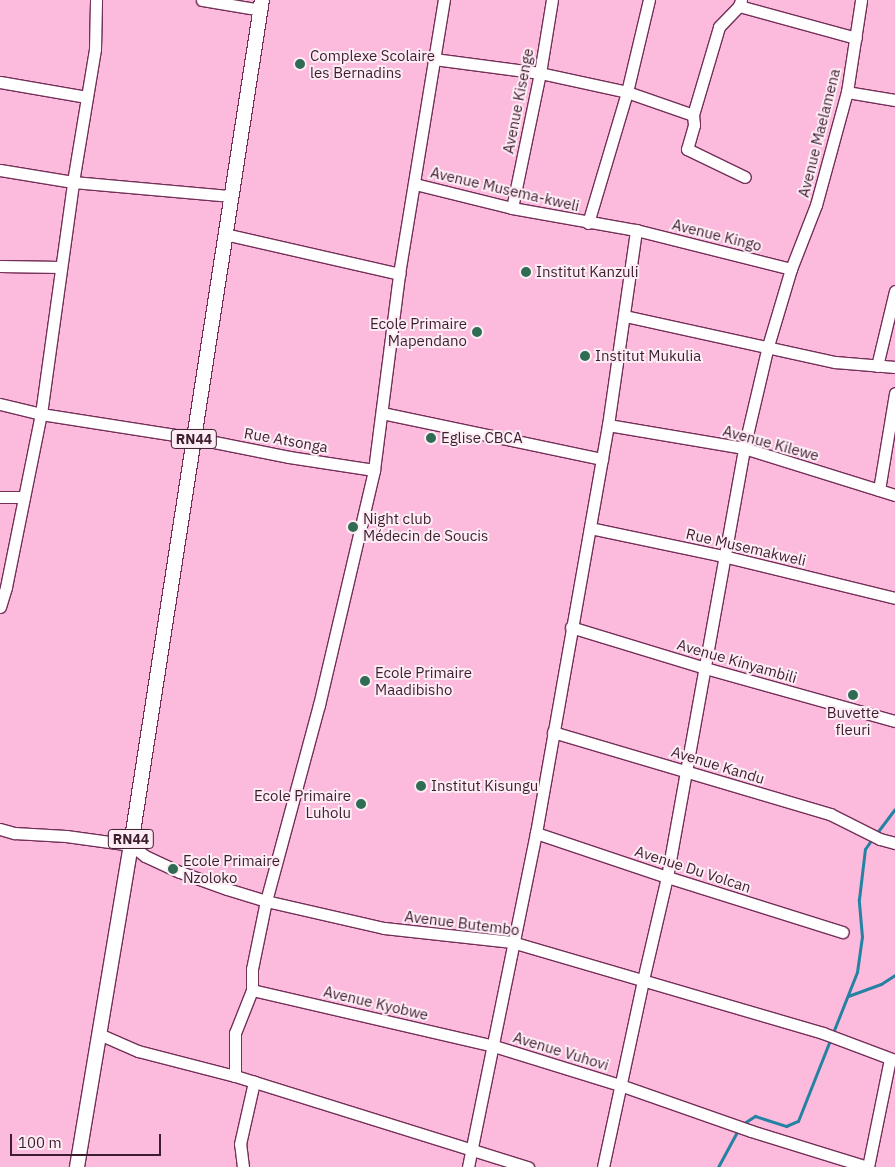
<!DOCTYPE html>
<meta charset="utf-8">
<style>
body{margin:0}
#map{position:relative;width:895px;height:1167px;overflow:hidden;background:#fcbadd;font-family:"IBM Plex Sans",sans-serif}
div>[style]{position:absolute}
.stream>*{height:3px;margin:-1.5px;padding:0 1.5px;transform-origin:1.5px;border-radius:1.5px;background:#2582a2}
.roads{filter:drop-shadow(1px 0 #742f58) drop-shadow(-1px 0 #742f58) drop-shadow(0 1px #742f58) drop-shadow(0 -1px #742f58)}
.minor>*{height:11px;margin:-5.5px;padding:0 5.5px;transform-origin:5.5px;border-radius:5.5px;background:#fff}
.major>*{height:14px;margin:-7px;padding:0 7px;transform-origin:7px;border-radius:7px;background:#fff}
.dots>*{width:14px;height:14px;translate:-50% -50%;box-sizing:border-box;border:2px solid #feecf5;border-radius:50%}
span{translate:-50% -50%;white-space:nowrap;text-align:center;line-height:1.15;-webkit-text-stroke:4px #feecf5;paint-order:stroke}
.shield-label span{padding:1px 4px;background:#feecf5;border:1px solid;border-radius:4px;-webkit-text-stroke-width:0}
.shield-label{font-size:14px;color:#3c1d2e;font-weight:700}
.poi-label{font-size:15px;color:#3c1d2e}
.left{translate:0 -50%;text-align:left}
.right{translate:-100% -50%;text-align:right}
.street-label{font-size:15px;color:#3c1d2e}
.scale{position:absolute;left:10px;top:1134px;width:151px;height:22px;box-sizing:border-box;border:2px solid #3c1d2e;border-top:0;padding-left:6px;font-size:15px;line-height:18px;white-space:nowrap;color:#3c1d2e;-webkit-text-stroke:4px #feecf5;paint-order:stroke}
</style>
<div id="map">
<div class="stream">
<div style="left:876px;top:834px;width:31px;rotate:-53deg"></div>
<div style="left:848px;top:996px;width:35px;rotate:-20deg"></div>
<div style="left:881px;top:984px;width:17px;rotate:-33deg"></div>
<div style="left:741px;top:1125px;width:17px;rotate:-33deg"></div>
<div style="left:755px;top:1116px;width:33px;rotate:18deg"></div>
<div style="left:786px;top:1126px;width:13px;rotate:-23deg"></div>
<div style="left:798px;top:1121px;width:160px;rotate:-68.4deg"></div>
<div style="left:857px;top:972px;width:35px;rotate:-82deg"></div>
<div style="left:862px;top:937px;width:38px;rotate:-95deg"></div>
<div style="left:859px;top:899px;width:50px;rotate:-83.2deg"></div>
<div style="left:865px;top:849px;width:12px;rotate:-55deg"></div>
<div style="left:718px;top:1167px;width:42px;rotate:-61.6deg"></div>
</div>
<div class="roads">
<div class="minor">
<div style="left:202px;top:0;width:60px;rotate:9.6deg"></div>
<div style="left:741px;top:0;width:6px;rotate:108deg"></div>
<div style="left:739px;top:6px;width:29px;rotate:134deg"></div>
<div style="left:719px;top:27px;width:92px;rotate:106.5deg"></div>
<div style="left:693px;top:115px;width:10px;rotate:84deg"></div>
<div style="left:694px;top:125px;width:25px;rotate:106deg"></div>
<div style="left:687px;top:149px;width:64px;rotate:25.8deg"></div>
<div style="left:739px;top:6px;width:121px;rotate:15.3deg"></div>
<div style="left:434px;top:59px;width:107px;rotate:7.5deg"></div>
<div style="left:540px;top:73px;width:89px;rotate:12.3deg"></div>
<div style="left:627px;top:92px;width:70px;rotate:19.2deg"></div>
<div style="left:0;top:82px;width:88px;rotate:9.8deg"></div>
<div style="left:847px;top:92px;width:49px;rotate:9.5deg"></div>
<div style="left:0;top:170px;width:74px;rotate:9.3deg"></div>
<div style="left:73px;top:182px;width:159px;rotate:5.1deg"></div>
<div style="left:415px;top:184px;width:100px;rotate:13.9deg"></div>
<div style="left:512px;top:208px;width:126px;rotate:10.1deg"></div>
<div style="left:636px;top:230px;width:160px;rotate:14.1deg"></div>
<div style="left:512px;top:208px;width:138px;rotate:-78.3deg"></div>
<div style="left:540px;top:73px;width:74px;rotate:-80.7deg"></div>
<div style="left:588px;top:223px;width:137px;rotate:-73.4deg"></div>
<div style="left:627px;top:92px;width:95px;rotate:-76.6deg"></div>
<div style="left:225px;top:234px;width:179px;rotate:12.9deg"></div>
<div style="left:0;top:266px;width:61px;rotate:0.9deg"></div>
<div style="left:625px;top:316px;width:215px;rotate:12.4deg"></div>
<div style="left:835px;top:362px;width:60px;rotate:4.8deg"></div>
<div style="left:877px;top:366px;width:77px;rotate:-76.5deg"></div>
<div style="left:0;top:404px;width:42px;rotate:13.7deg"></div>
<div style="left:41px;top:414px;width:155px;rotate:8.9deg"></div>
<div style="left:194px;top:438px;width:97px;rotate:11.3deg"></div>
<div style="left:289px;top:457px;width:86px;rotate:8.7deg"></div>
<div style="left:382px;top:413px;width:225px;rotate:11.8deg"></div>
<div style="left:608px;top:425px;width:138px;rotate:9.6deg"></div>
<div style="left:744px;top:448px;width:158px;rotate:17.3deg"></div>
<div style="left:879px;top:490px;width:98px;rotate:-80.6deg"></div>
<div style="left:0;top:497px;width:24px"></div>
<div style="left:590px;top:528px;width:136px;rotate:11.9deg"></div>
<div style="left:723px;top:556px;width:177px;rotate:13.7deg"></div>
<div style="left:0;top:607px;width:21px;rotate:-73deg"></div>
<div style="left:6px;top:587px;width:177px;rotate:-78.6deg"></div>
<div style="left:41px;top:414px;width:234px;rotate:-82.1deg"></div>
<div style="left:73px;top:182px;width:135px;rotate:-80.6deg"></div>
<div style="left:95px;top:49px;width:49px;rotate:-88.8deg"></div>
<div style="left:571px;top:627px;width:140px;rotate:17deg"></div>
<div style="left:705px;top:668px;width:197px;rotate:15.6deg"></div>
<div style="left:553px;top:732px;width:289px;rotate:16.5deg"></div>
<div style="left:830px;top:814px;width:56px;rotate:26.6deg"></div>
<div style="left:880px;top:839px;width:16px;rotate:15deg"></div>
<div style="left:0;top:829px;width:15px;rotate:16deg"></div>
<div style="left:14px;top:833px;width:52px;rotate:3.3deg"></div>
<div style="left:66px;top:836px;width:66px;rotate:7.9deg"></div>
<div style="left:131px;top:845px;width:18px;rotate:38deg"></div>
<div style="left:145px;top:856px;width:38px;rotate:25deg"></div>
<div style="left:180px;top:872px;width:50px;rotate:19.9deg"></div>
<div style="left:227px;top:889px;width:41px;rotate:17.1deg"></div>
<div style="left:266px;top:901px;width:121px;rotate:12.9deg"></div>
<div style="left:384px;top:928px;width:129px;rotate:6.2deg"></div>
<div style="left:512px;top:942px;width:324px;rotate:16.3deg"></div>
<div style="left:823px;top:1033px;width:77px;rotate:20.6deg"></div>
<div style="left:536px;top:833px;width:138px;rotate:18.6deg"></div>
<div style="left:667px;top:877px;width:184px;rotate:17.4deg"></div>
<div style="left:252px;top:990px;width:248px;rotate:13deg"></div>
<div style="left:494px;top:1046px;width:132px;rotate:17.2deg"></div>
<div style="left:620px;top:1085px;width:139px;rotate:19.3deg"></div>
<div style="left:751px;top:1131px;width:121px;rotate:17.2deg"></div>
<div style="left:99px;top:1034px;width:43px;rotate:23.6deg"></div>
<div style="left:138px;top:1051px;width:100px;rotate:14.5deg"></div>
<div style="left:235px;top:1076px;width:307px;rotate:17.3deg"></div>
<div style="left:235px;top:1076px;width:43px;rotate:-90deg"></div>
<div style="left:235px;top:1033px;width:46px;rotate:-68.4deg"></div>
<div style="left:252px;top:990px;width:21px;rotate:-90deg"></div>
<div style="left:252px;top:969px;width:69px;rotate:-78.4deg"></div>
<div style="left:266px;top:901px;width:203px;rotate:-74.9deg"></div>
<div style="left:319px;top:705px;width:241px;rotate:-76.8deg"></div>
<div style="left:374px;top:470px;width:198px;rotate:-82.7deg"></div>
<div style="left:399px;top:274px;width:278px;rotate:-80.7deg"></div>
<div style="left:243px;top:1167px;width:23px;rotate:-97deg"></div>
<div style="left:240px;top:1144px;width:64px;rotate:-77.3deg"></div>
<div style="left:468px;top:1167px;width:341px;rotate:-78.5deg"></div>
<div style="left:536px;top:833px;width:414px;rotate:-80deg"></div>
<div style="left:608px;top:425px;width:197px;rotate:-81.8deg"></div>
<div style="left:603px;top:1167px;width:191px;rotate:-77.9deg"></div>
<div style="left:643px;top:980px;width:106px;rotate:-76.9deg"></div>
<div style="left:667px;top:877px;width:436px;rotate:-79.8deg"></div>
<div style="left:744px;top:448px;width:105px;rotate:-76.8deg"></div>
<div style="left:768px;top:346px;width:80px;rotate:-73.4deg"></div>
<div style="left:791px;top:269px;width:69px;rotate:-68.7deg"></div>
<div style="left:816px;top:205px;width:117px;rotate:-74.7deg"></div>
<div style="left:847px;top:92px;width:93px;rotate:-81.3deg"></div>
<div style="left:868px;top:1167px;width:110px;rotate:-78.5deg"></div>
</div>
<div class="major">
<div style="left:77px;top:1167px;width:326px;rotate:-80.5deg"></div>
<div style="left:131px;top:845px;width:855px;rotate:-81.19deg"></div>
</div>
</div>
<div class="dots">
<div style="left:300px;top:64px;background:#306b54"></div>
<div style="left:526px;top:272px;background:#306b54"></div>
<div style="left:477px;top:332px;background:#306b54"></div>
<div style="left:585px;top:356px;background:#306b54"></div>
<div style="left:431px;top:438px;background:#306b54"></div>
<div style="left:353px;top:527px;background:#306b54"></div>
<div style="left:365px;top:681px;background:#306b54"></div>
<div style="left:853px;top:695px;background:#306b54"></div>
<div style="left:421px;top:786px;background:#306b54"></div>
<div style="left:361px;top:804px;background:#306b54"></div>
<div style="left:173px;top:869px;background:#306b54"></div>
</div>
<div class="shield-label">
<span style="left:194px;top:439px">RN44</span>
<span style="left:131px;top:839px">RN44</span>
</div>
<div class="poi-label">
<span class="left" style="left:310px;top:64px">Complexe Scolaire<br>les Bernadins</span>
<span class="left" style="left:536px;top:272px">Institut Kanzuli</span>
<span class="right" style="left:467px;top:332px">Ecole Primaire<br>Mapendano</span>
<span class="left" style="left:595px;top:356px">Institut Mukulia</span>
<span class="left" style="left:441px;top:438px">Eglise CBCA</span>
<span class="left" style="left:363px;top:527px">Night club<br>Médecin de Soucis</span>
<span class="left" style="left:375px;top:681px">Ecole Primaire<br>Maadibisho</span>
<span style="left:853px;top:721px">Buvette<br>fleuri</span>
<span class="left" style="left:431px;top:786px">Institut Kisungu</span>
<span class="right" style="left:351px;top:804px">Ecole Primaire<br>Luholu</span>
<span class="left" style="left:183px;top:869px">Ecole Primaire<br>Nzoloko</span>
</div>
<div class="street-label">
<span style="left:518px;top:101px;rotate:-79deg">Avenue Kisenge</span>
<span style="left:819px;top:133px;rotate:-76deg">Avenue Maelamena</span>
<span style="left:505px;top:189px;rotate:13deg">Avenue Musema-kweli</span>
<span style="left:717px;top:235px;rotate:14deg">Avenue Kingo</span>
<span style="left:286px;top:440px;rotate:10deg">Rue Atsonga</span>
<span style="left:771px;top:443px;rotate:15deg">Avenue Kilewe</span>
<span style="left:746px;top:547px;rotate:13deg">Rue Musemakweli</span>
<span style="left:737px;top:661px;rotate:16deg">Avenue Kinyambili</span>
<span style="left:718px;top:765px;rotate:17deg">Avenue Kandu</span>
<span style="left:693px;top:869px;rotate:18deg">Avenue Du Volcan</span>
<span style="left:462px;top:923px;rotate:7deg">Avenue Butembo</span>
<span style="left:376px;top:1003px;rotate:13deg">Avenue Kyobwe</span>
<span style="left:561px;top:1051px;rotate:17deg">Avenue Vuhovi</span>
</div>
<div class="scale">100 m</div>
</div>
